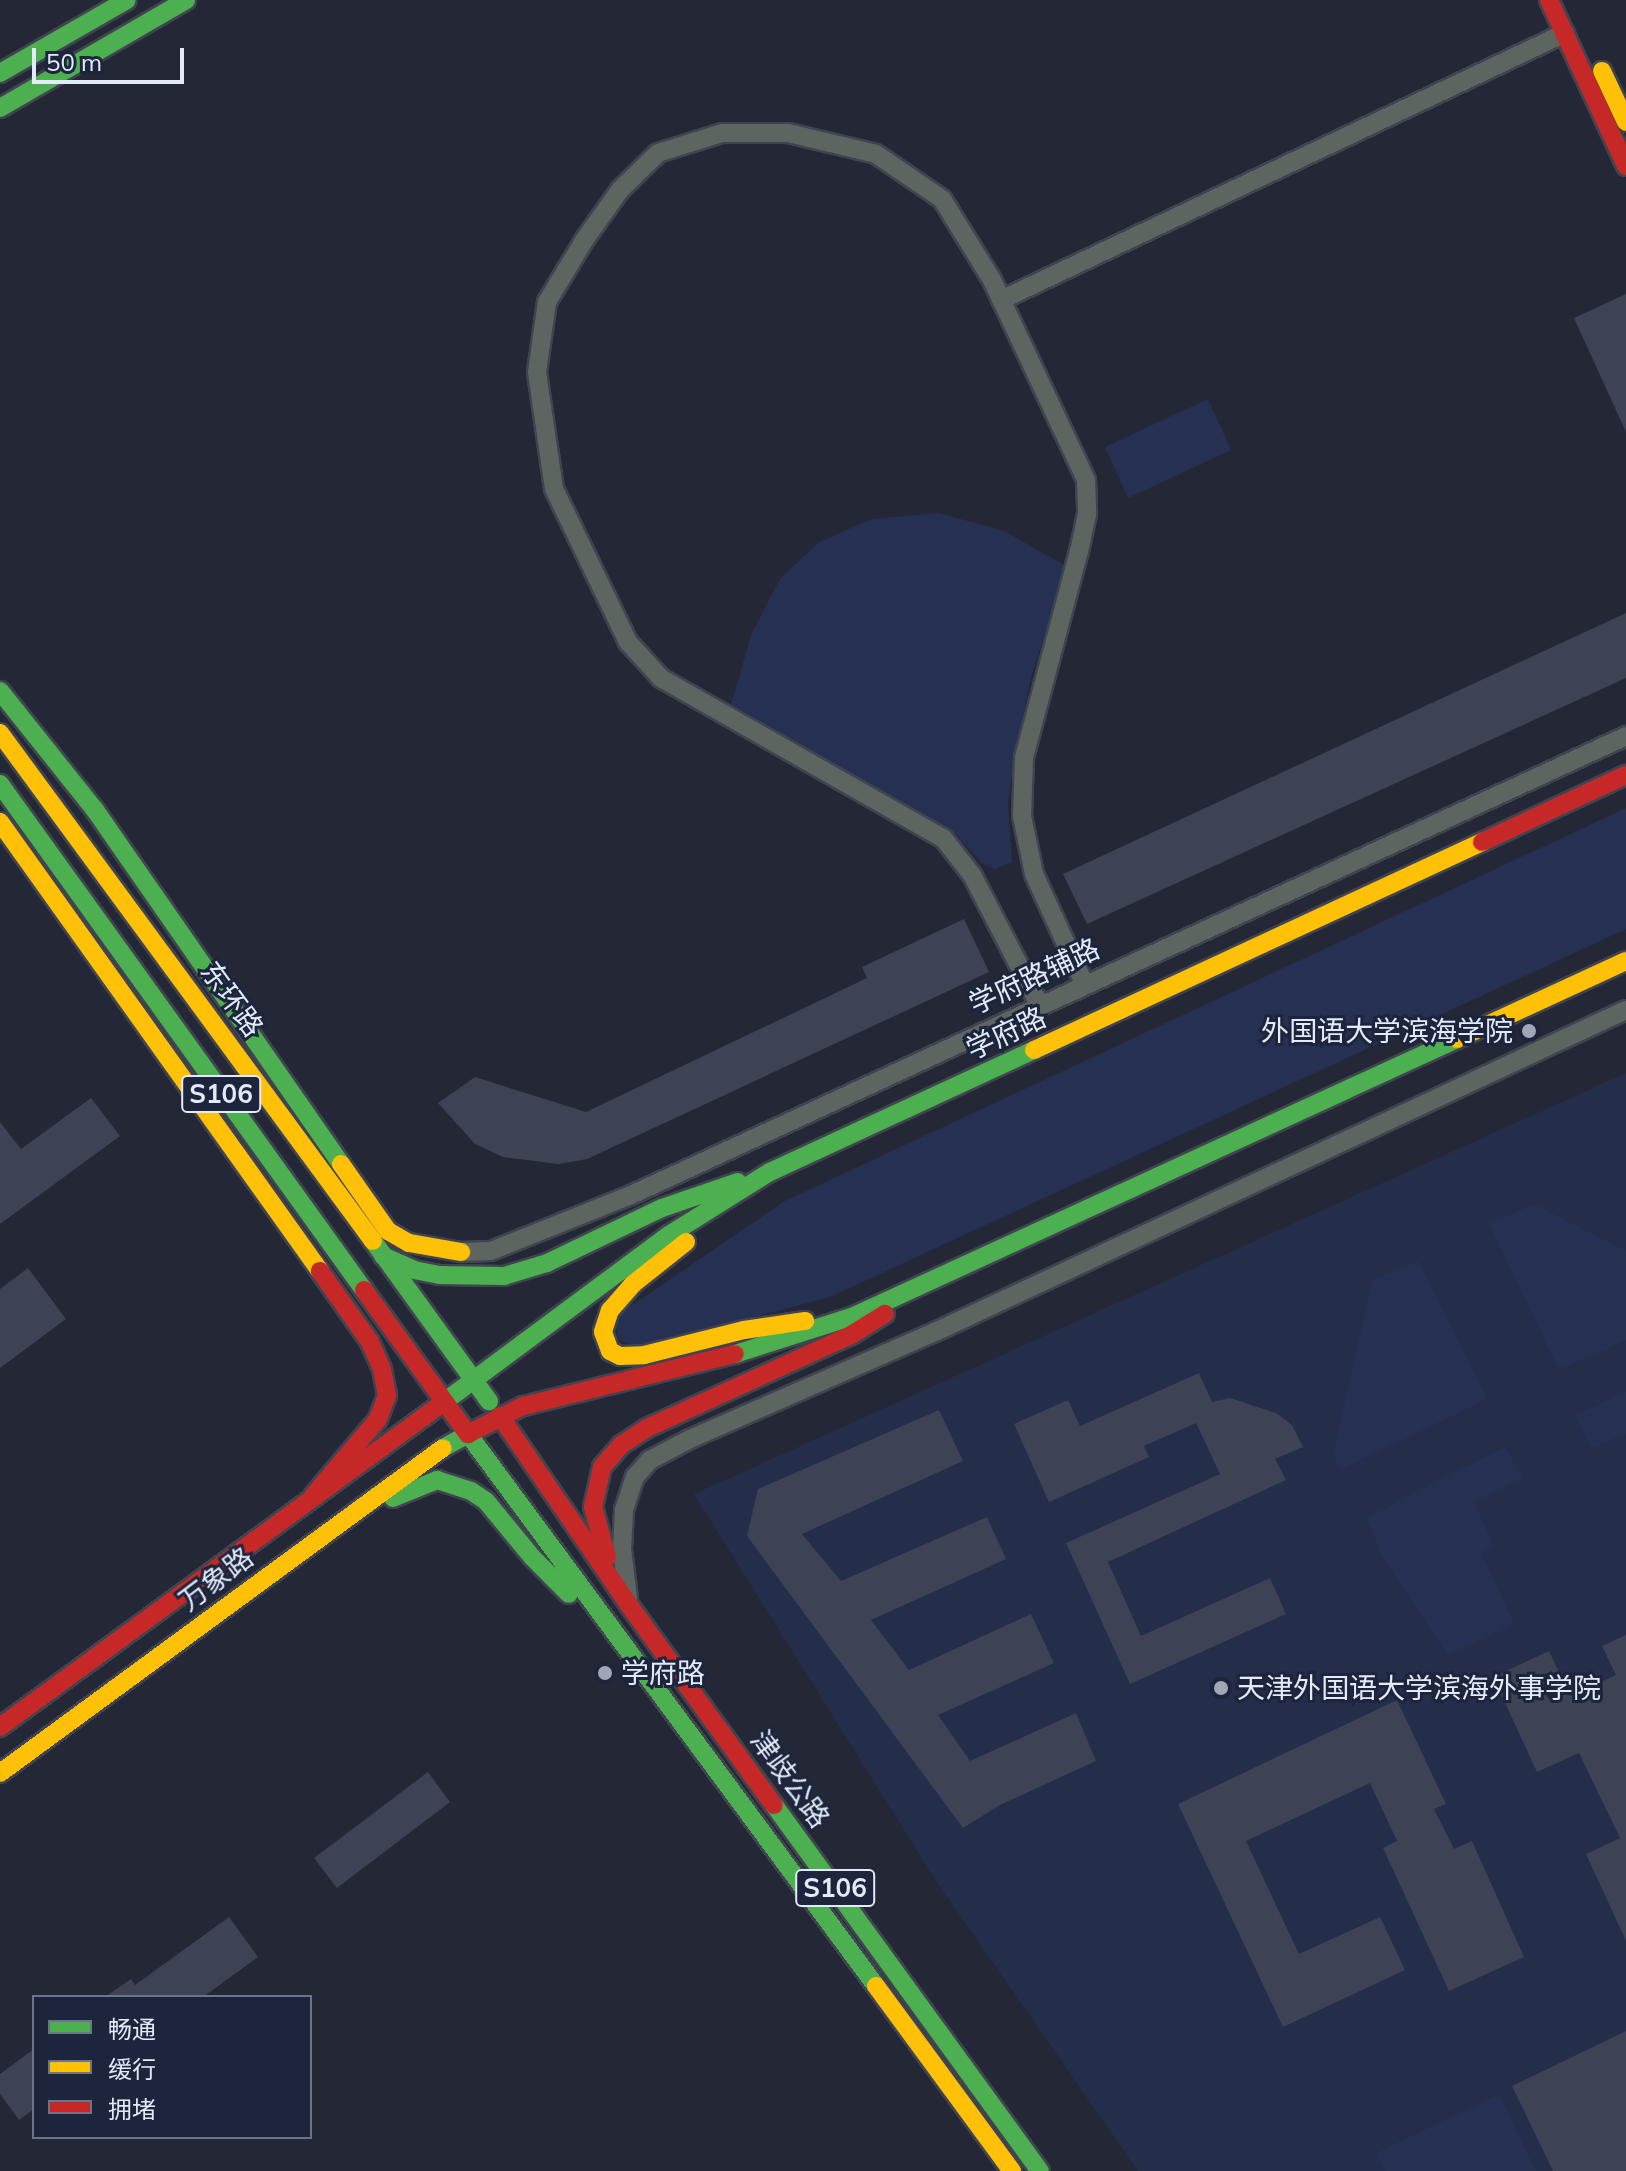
<!DOCTYPE html>
<meta charset="utf-8">
<style>
body{margin:0}
#map{position:relative;width:1626px;height:2171px;overflow:hidden;background:#242836;font-family:Mulish,"Noto Sans SC",sans-serif}
div>[style]{position:absolute}
.built>*{inset:0;background:#242d49}
.green>*{inset:0;background:#263052}
.building>*{inset:0;background:#3d4254}
.roads{filter:drop-shadow(2px 0 #404450) drop-shadow(-2px 0 #404450) drop-shadow(0 2px #404450) drop-shadow(0 -2px #404450)}
.street>*{height:18px;margin:-9px;padding:0 9px;transform-origin:9px;border-radius:9px;background:#5d6560}
.fast>*{height:18px;margin:-9px;padding:0 9px;transform-origin:9px;border-radius:9px;background:#4caf50}
.slow>*{height:18px;margin:-9px;padding:0 9px;transform-origin:9px;border-radius:9px;background:#ffc107}
.jam>*{height:18px;margin:-9px;padding:0 9px;transform-origin:9px;border-radius:9px;background:#c62828}
.dots>*{width:22px;height:22px;translate:-50% -50%;box-sizing:border-box;border:4px solid #1d253d;border-radius:50%}
span{translate:-50% -50%;white-space:nowrap;text-align:center;line-height:1.15;-webkit-text-stroke:6px #1d253d;paint-order:stroke}
.shield-label span{padding:2px 6px;background:#1d253d;border:2px solid;border-radius:6px;-webkit-text-stroke-width:0}
.shield-label{font-size:26px;color:#e3eafa;font-weight:700}
.street-label{font-size:28px;color:#e3eafa}
.poi-label{font-size:28px;color:#e3eafa}
.right{translate:-100% -50%;text-align:right}
.left{translate:0 -50%;text-align:left}
.legend{position:absolute;left:32px;top:1995px;width:280px;height:144px;box-sizing:border-box;background:#1d253d;border:2px solid #6c7489;margin:0;padding:10px 14px;list-style:none;font-size:24px;color:#e3eafa}
.legend li{display:flex;align-items:center;gap:16px;height:40px}
.legend b{width:40px;border:2px solid #6c7489}
.scale{position:absolute;left:32px;top:48px;width:152px;height:36px;box-sizing:border-box;border:4px solid #e3eafa;border-top:0;padding-left:10px;font-size:24px;line-height:28px;white-space:nowrap;color:#e3eafa;-webkit-text-stroke:6px #1d253d;paint-order:stroke}
</style>
<div id="map">
<div class="built">
<div style="clip-path:polygon(1626px 1073px,1626px 2171px,1138px 2171px,936px 1881px,694px 1494px)"></div>
</div>
<div class="green">
<div style="clip-path:polygon(1208px 399px,1231px 450px,1128px 498px,1105px 447px)"></div>
<div style="clip-path:polygon(939px 513px,1004px 531px,1066px 566px,1031px 678px,1016px 752px,1008px 803px,1012px 862px,995px 869px,981px 863px,956px 834px,731px 704px,752px 633px,780px 579px,818px 543px,872px 519px)"></div>
<div style="clip-path:polygon(1626px 808px,1626px 929px,830px 1297px,638px 1348px,618px 1339px,615px 1322px,619px 1314px,785px 1201px)"></div>
<div style="clip-path:polygon(1534px 1204px,1626px 1251px,1626px 1340px,1559px 1370px,1489px 1224px)"></div>
<div style="clip-path:polygon(1418px 1261px,1487px 1399px,1341px 1470px,1333px 1454px,1372px 1281px)"></div>
<div style="clip-path:polygon(1626px 1392px,1626px 1434px,1591px 1448px,1575px 1415px)"></div>
<div style="clip-path:polygon(1505px 1447px,1523px 1478px,1474px 1502px,1494px 1546px,1481px 1553px,1514px 1623px,1448px 1655px,1382px 1556px,1366px 1518px)"></div>
<div style="clip-path:polygon(1499px 2094px,1536px 2171px,1385px 2171px,1376px 2153px)"></div>
</div>
<div class="building">
<div style="clip-path:polygon(1626px 294px,1626px 432px,1574px 318px)"></div>
<div style="clip-path:polygon(1626px 613px,1626px 678px,1087px 924px,1063px 874px)"></div>
<div style="clip-path:polygon(964px 919px,989px 972px,587px 1159px,559px 1164px,503px 1157px,475px 1144px,438px 1103px,475px 1077px,586px 1112px,867px 978px,862px 967px)"></div>
<div style="clip-path:polygon(91px 1098px,120px 1136px,0 1224px,0 1122px,21px 1149px)"></div>
<div style="clip-path:polygon(28px 1268px,66px 1319px,0 1368px,0 1289px)"></div>
<div style="clip-path:polygon(1199px 1373px,1212px 1402px,1230px 1398px,1276px 1413px,1292px 1425px,1303px 1447px,1275px 1459px,1286px 1480px,1108px 1562px,1141px 1636px,1270px 1578px,1286px 1614px,1130px 1684px,1066px 1543px,1220px 1474px,1196px 1423px,1144px 1446px,1149px 1457px,1049px 1502px,1014px 1424px,1068px 1400px,1080px 1426px)"></div>
<div style="clip-path:polygon(939px 1410px,963px 1461px,802px 1534px,841px 1581px,987px 1517px,1006px 1559px,871px 1620px,909px 1670px,1031px 1614px,1054px 1663px,938px 1715px,970px 1761px,1076px 1713px,1096px 1761px,1000px 1805px,963px 1828px,747px 1536px,758px 1489px)"></div>
<div style="clip-path:polygon(1626px 1635px,1626px 1941px,1586px 1854px,1620px 1838px,1579px 1753px,1537px 1772px,1493px 1677px,1549px 1651px,1570px 1696px,1616px 1675px,1602px 1646px)"></div>
<div style="clip-path:polygon(1397px 1700px,1446px 1804px,1434px 1809px,1454px 1849px,1472px 1841px,1524px 1957px,1449px 1991px,1383px 1848px,1397px 1841px,1370px 1783px,1246px 1841px,1299px 1954px,1380px 1917px,1405px 1970px,1283px 2027px,1178px 1804px)"></div>
<div style="clip-path:polygon(428px 1772px,450px 1802px,337px 1888px,314px 1858px)"></div>
<div style="clip-path:polygon(229px 1917px,258px 1957px,203px 1997px,105px 1997px,131px 1979px,135px 1985px)"></div>
<div style="clip-path:polygon(1626px 2031px,1626px 2171px,1553px 2171px,1512px 2086px)"></div>
<div style="clip-path:polygon(34px 2049px,34px 2109px,19px 2120px,0 2094px,0 2074px)"></div>
</div>
<div class="roads">
<div class="street">
<div style="left:1001px;top:300px;width:624px;rotate:-25.33deg"></div>
<div style="left:1039px;top:1004px;width:145px;rotate:-117.4deg"></div>
<div style="left:972px;top:875px;width:46px;rotate:-127.9deg"></div>
<div style="left:944px;top:839px;width:326px;rotate:-150.4deg"></div>
<div style="left:661px;top:678px;width:49px;rotate:-132.5deg"></div>
<div style="left:628px;top:642px;width:170px;rotate:-115.8deg"></div>
<div style="left:554px;top:489px;width:118px;rotate:-98.3deg"></div>
<div style="left:537px;top:372px;width:71px;rotate:-81.9deg"></div>
<div style="left:547px;top:302px;width:74px;rotate:-58.9deg"></div>
<div style="left:585px;top:239px;width:60px;rotate:-54.5deg"></div>
<div style="left:620px;top:190px;width:53px;rotate:-44.2deg"></div>
<div style="left:658px;top:153px;width:67px;rotate:-17.4deg"></div>
<div style="left:722px;top:133px;width:66px"></div>
<div style="left:788px;top:133px;width:90px;rotate:13.4deg"></div>
<div style="left:876px;top:154px;width:80px;rotate:34.3deg"></div>
<div style="left:942px;top:199px;width:95px;rotate:58.3deg"></div>
<div style="left:992px;top:280px;width:221px;rotate:64.8deg"></div>
<div style="left:1086px;top:480px;width:34px;rotate:88deg"></div>
<div style="left:1087px;top:514px;width:38px;rotate:102deg"></div>
<div style="left:1079px;top:551px;width:214px;rotate:104.9deg"></div>
<div style="left:1024px;top:758px;width:58px;rotate:92deg"></div>
<div style="left:1022px;top:816px;width:59px;rotate:78.3deg"></div>
<div style="left:1034px;top:874px;width:120px;rotate:65.4deg"></div>
<div style="left:461px;top:1252px;width:30px;rotate:-2deg"></div>
<div style="left:491px;top:1251px;width:151px;rotate:-21.8deg"></div>
<div style="left:631px;top:1195px;width:1096px;rotate:-24.76deg"></div>
<div style="left:628px;top:1598px;width:49px;rotate:-97deg"></div>
<div style="left:622px;top:1549px;width:39px;rotate:-87deg"></div>
<div style="left:624px;top:1510px;width:35px;rotate:-72deg"></div>
<div style="left:635px;top:1477px;width:23px;rotate:-49deg"></div>
<div style="left:650px;top:1460px;width:45px;rotate:-27.7deg"></div>
<div style="left:690px;top:1439px;width:267px;rotate:-23.6deg"></div>
<div style="left:935px;top:1332px;width:762px;rotate:-24.99deg"></div>
</div>
<div class="fast">
<div style="left:0;top:73px;width:146px;rotate:-29.9deg"></div>
<div style="left:0;top:108px;width:215px;rotate:-30.1deg"></div>
<div style="left:0;top:691px;width:152px;rotate:51.4deg"></div>
<div style="left:95px;top:810px;width:431px;rotate:55.2deg"></div>
<div style="left:0;top:784px;width:623px;rotate:54.27deg"></div>
<div style="left:373px;top:1241px;width:198px;rotate:54.1deg"></div>
<div style="left:383px;top:1256px;width:34px;rotate:24deg"></div>
<div style="left:414px;top:1270px;width:25px;rotate:11deg"></div>
<div style="left:439px;top:1275px;width:65px;rotate:0.9deg"></div>
<div style="left:504px;top:1276px;width:45px;rotate:-16.8deg"></div>
<div style="left:547px;top:1263px;width:127px;rotate:-25.6deg"></div>
<div style="left:662px;top:1208px;width:80px;rotate:-18.9deg"></div>
<div style="left:735px;top:1354px;width:125px;rotate:-17.7deg"></div>
<div style="left:854px;top:1316px;width:664px;rotate:-24.67deg"></div>
<div style="left:444px;top:1402px;width:280px;rotate:-36.6deg"></div>
<div style="left:669px;top:1235px;width:119px;rotate:-32deg"></div>
<div style="left:770px;top:1172px;width:291px;rotate:-24.8deg"></div>
<div style="left:443px;top:1448px;width:29px;rotate:-29deg"></div>
<div style="left:468px;top:1434px;width:686px;rotate:53.53deg"></div>
<div style="left:393px;top:1498px;width:48px;rotate:-22.2deg"></div>
<div style="left:437px;top:1480px;width:36px;rotate:18deg"></div>
<div style="left:471px;top:1491px;width:18px;rotate:34deg"></div>
<div style="left:486px;top:1501px;width:72px;rotate:50.6deg"></div>
<div style="left:532px;top:1557px;width:52px;rotate:45deg"></div>
<div style="left:774px;top:1805px;width:452px;rotate:54deg"></div>
</div>
<div class="slow">
<div style="left:1602px;top:71px;width:56px;rotate:64.8deg"></div>
<div style="left:0;top:733px;width:630px;rotate:53.71deg"></div>
<div style="left:0;top:822px;width:551px;rotate:54.52deg"></div>
<div style="left:1457px;top:1039px;width:186px;rotate:-24.8deg"></div>
<div style="left:1034px;top:1050px;width:494px;rotate:-24.9deg"></div>
<div style="left:341px;top:1164px;width:82px;rotate:55deg"></div>
<div style="left:388px;top:1231px;width:24px;rotate:30deg"></div>
<div style="left:409px;top:1243px;width:53px;rotate:9.8deg"></div>
<div style="left:686px;top:1242px;width:68px;rotate:141.6deg"></div>
<div style="left:633px;top:1284px;width:35px;rotate:131deg"></div>
<div style="left:610px;top:1310px;width:23px;rotate:108deg"></div>
<div style="left:603px;top:1332px;width:20px;rotate:70deg"></div>
<div style="left:610px;top:1351px;width:11px;rotate:27deg"></div>
<div style="left:620px;top:1356px;width:24px;rotate:-2deg"></div>
<div style="left:644px;top:1355px;width:103px;rotate:-14deg"></div>
<div style="left:744px;top:1330px;width:62px;rotate:-8.4deg"></div>
<div style="left:0;top:1773px;width:549px;rotate:-36.27deg"></div>
<div style="left:876px;top:1986px;width:230px;rotate:53.7deg"></div>
</div>
<div class="jam">
<div style="left:1549px;top:0;width:183px;rotate:65.1deg"></div>
<div style="left:1482px;top:842px;width:159px;rotate:-25deg"></div>
<div style="left:364px;top:1290px;width:178px;rotate:54.2deg"></div>
<div style="left:468px;top:1434px;width:62px;rotate:-27deg"></div>
<div style="left:523px;top:1406px;width:218px;rotate:-13.8deg"></div>
<div style="left:500px;top:1416px;width:229px;rotate:55.7deg"></div>
<div style="left:629px;top:1605px;width:247px;rotate:54.1deg"></div>
<div style="left:313px;top:1496px;width:101px;rotate:-49.8deg"></div>
<div style="left:378px;top:1419px;width:26px;rotate:-69deg"></div>
<div style="left:387px;top:1395px;width:26px;rotate:-101deg"></div>
<div style="left:382px;top:1369px;width:30px;rotate:-114deg"></div>
<div style="left:370px;top:1342px;width:87px;rotate:-125.2deg"></div>
<div style="left:607px;top:1557px;width:52px;rotate:-105.6deg"></div>
<div style="left:593px;top:1507px;width:41px;rotate:-77.3deg"></div>
<div style="left:602px;top:1467px;width:29px;rotate:-49deg"></div>
<div style="left:621px;top:1445px;width:31px;rotate:-33deg"></div>
<div style="left:647px;top:1428px;width:224px;rotate:-24.5deg"></div>
<div style="left:851px;top:1335px;width:40px;rotate:-32deg"></div>
<div style="left:0;top:1727px;width:550px;rotate:-36.2deg"></div>
</div>
</div>
<div class="dots">
<div style="left:1529px;top:1031px;background:#a0a6b5"></div>
<div style="left:605px;top:1673px;background:#a0a6b5"></div>
<div style="left:1221px;top:1688px;background:#a0a6b5"></div>
</div>
<div class="shield-label">
<span style="left:221px;top:1094px">S106</span>
<span style="left:835px;top:1888px">S106</span>
</div>
<div class="street-label">
<span style="left:1034px;top:976px;rotate:-25deg">学府路辅路</span>
<span style="left:232px;top:999px;rotate:54deg">东环路</span>
<span style="left:1006px;top:1033px;rotate:-25deg">学府路</span>
<span style="left:216px;top:1579px;rotate:-37deg">万象路</span>
<span style="left:790px;top:1779px;rotate:54deg">津歧公路</span>
</div>
<div class="poi-label">
<span class="right" style="left:1513px;top:1031px">外国语大学滨海学院</span>
<span class="left" style="left:621px;top:1673px">学府路</span>
<span class="left" style="left:1237px;top:1688px">天津外国语大学滨海外事学院</span>
</div>
<ul class="legend">
<li><b style="height:10px;background:#4caf50"></b>畅通</li>
<li><b style="height:10px;background:#ffc107"></b>缓行</li>
<li><b style="height:10px;background:#c62828"></b>拥堵</li>
</ul>
<div class="scale">50 m</div>
</div>
